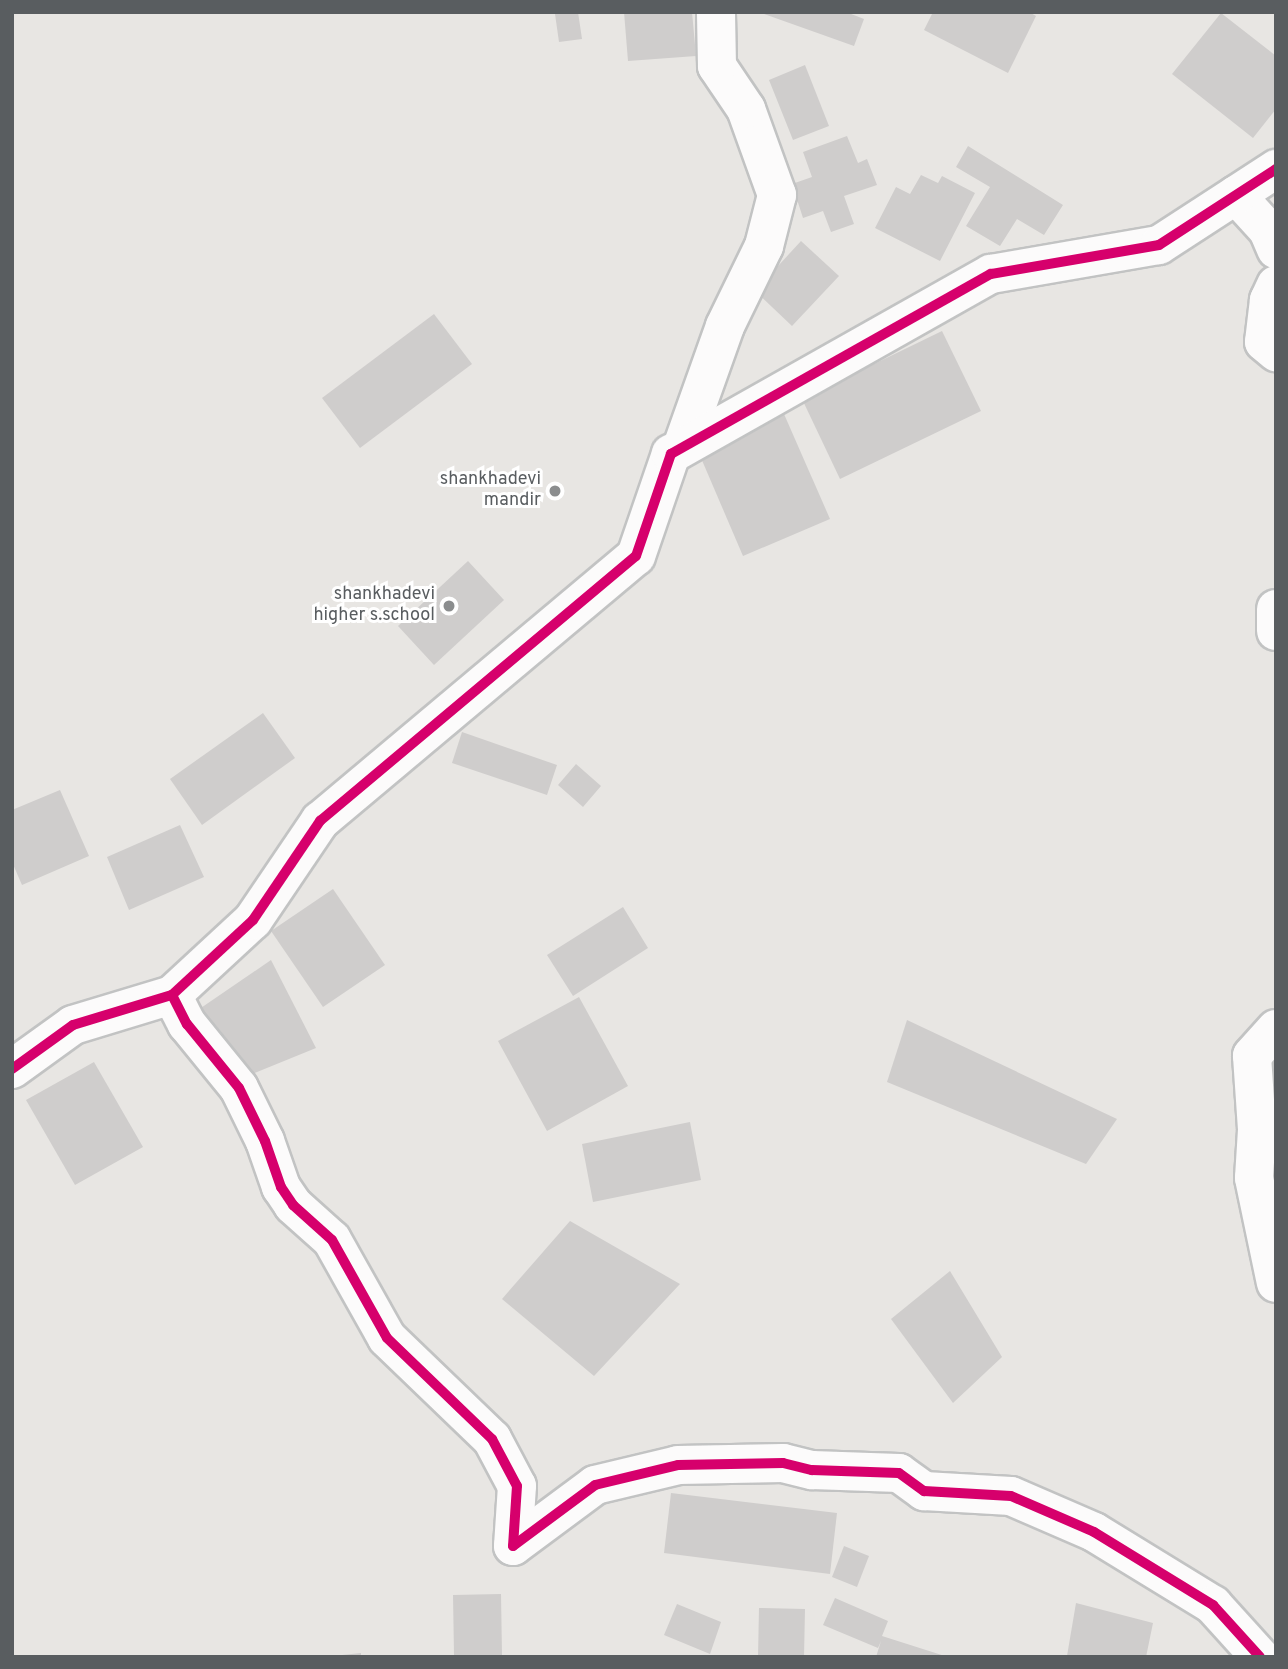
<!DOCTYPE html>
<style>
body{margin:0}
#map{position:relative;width:1288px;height:1669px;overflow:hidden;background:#e8e6e3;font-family:Overpass,sans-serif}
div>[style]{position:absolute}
.building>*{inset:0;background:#cfcdcc}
.roads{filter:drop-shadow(2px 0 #c2c3c3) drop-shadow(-2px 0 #c2c3c3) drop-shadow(0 2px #c2c3c3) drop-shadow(0 -2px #c2c3c3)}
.minor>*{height:38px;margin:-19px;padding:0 19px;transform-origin:19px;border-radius:19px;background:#fcfbfb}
.cycleway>*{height:10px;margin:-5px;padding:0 5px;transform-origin:5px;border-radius:5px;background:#d6006c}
.dots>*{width:19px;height:19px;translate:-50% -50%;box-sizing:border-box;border:4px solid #fff;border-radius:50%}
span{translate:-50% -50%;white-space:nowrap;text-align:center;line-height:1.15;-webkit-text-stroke:6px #fff;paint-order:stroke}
.poi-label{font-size:18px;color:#595d60}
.right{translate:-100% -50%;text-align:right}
.frame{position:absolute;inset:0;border:14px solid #595d60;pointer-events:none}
</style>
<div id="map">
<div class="building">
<div style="clip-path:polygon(578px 12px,582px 39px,559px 42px,555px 14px)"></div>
<div style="clip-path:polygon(624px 12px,692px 12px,696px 56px,628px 61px)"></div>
<div style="clip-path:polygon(846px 12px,864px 19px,854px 46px,761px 13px)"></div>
<div style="clip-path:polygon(933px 12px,1029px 12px,1036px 16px,1008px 73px,924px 30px)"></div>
<div style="clip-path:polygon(1221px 13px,1276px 56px,1276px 109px,1253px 138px,1172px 74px)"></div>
<div style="clip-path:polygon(805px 65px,829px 126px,793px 140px,769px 80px)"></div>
<div style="clip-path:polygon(847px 136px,858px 163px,867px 159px,877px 185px,844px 196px,854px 224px,831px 232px,823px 211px,803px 218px,792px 184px,812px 177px,803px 152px)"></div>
<div style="clip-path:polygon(968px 146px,1063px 205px,1044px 235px,1017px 219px,1000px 246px,966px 226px,990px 187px,956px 167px)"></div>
<div style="clip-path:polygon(921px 175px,938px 183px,942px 176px,975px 193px,940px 261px,875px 228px,896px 187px,910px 194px)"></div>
<div style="clip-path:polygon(801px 241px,839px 276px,792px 326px,755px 291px)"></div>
<div style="clip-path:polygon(434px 314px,472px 364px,360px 448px,322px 398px)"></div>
<div style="clip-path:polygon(942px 331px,981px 411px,840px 479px,802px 399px)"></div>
<div style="clip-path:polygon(784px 414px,830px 519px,743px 556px,698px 451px)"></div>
<div style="clip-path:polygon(468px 561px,504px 600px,434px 665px,398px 626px)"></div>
<div style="clip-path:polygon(263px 713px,295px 758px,202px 825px,170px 779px)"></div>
<div style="clip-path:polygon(462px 732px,557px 765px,547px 795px,452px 763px)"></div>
<div style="clip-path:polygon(576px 764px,601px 786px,583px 807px,558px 785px)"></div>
<div style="clip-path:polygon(60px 790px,89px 856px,22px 885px,12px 862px,12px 810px)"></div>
<div style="clip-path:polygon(180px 825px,204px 877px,129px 910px,107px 857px)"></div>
<div style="clip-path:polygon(333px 889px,385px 965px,323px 1007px,271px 931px)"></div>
<div style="clip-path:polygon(623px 907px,648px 948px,573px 996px,547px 955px)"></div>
<div style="clip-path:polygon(271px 960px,316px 1048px,250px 1075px,195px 1012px)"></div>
<div style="clip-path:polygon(579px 997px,628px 1086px,547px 1131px,498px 1041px)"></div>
<div style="clip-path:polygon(907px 1020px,1117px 1119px,1086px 1164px,887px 1082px)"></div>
<div style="clip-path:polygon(94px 1062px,143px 1147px,75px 1185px,26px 1100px)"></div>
<div style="clip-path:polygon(690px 1122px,701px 1180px,593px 1202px,582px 1144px)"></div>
<div style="clip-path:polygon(570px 1221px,680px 1284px,594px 1376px,502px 1299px)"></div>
<div style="clip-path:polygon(950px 1271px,1002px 1357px,953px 1403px,891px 1319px)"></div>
<div style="clip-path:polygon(671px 1493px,837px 1513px,830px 1574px,664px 1553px)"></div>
<div style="clip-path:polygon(844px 1546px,869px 1556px,857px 1587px,832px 1577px)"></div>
<div style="clip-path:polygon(501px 1594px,502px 1655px,454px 1655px,453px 1595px)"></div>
<div style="clip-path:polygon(835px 1598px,888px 1621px,882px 1636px,948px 1657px,876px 1657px,881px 1641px,878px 1648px,823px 1625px)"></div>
<div style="clip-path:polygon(1076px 1603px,1153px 1623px,1146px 1657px,1067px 1656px)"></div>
<div style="clip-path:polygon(677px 1604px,721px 1622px,710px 1654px,664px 1635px)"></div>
<div style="clip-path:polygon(759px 1608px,805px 1609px,804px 1657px,758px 1657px)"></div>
<div style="clip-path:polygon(361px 1653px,361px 1657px,343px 1657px,342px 1655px)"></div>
</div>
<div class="roads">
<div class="minor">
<div style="left:1236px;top:195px;width:47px;rotate:47.6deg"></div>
<div style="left:1268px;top:230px;width:21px;rotate:67deg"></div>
<div style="left:1276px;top:285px;width:17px;rotate:115deg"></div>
<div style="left:1269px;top:300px;width:42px;rotate:96.8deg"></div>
<div style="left:1264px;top:342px;width:16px;rotate:40deg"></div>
<div style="left:682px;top:447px;width:128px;rotate:-70.4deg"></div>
<div style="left:725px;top:326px;width:89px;rotate:-64deg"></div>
<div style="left:764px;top:246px;width:53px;rotate:-75.7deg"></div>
<div style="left:777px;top:195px;width:91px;rotate:-109.8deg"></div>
<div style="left:746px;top:109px;width:52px;rotate:-124deg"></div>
<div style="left:717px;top:66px;width:54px;rotate:-91.1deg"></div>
<div style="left:1276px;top:609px;width:22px;rotate:90deg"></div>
<div style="left:172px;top:995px;width:33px;rotate:63deg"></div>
<div style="left:187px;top:1024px;width:82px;rotate:50.9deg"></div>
<div style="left:239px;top:1088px;width:59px;rotate:63.9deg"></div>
<div style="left:265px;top:1141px;width:49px;rotate:70.8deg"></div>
<div style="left:281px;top:1187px;width:22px;rotate:56deg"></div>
<div style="left:293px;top:1205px;width:52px;rotate:41.9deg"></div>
<div style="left:332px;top:1240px;width:112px;rotate:60.7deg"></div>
<div style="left:387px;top:1338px;width:146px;rotate:43.9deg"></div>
<div style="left:492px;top:1439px;width:53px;rotate:62deg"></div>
<div style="left:517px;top:1486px;width:60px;rotate:93.8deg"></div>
<div style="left:513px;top:1546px;width:102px;rotate:-36.6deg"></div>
<div style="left:595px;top:1485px;width:85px;rotate:-13.5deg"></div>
<div style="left:678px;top:1465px;width:105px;rotate:-1.1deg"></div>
<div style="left:783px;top:1463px;width:30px;rotate:14deg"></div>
<div style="left:812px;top:1470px;width:87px;rotate:2deg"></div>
<div style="left:899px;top:1473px;width:31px;rotate:36deg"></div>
<div style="left:924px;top:1491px;width:87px;rotate:3.3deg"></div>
<div style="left:1011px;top:1496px;width:90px;rotate:23.4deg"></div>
<div style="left:1094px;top:1532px;width:140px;rotate:31.5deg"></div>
<div style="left:1213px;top:1605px;width:70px;rotate:47.9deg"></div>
<div style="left:1276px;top:1029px;width:36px;rotate:132deg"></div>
<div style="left:1252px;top:1056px;width:74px;rotate:86.1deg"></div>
<div style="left:1257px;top:1130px;width:48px;rotate:93.6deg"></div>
<div style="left:1254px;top:1178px;width:107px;rotate:78.2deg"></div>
<div style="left:12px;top:1069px;width:75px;rotate:-35.8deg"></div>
<div style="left:73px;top:1025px;width:103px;rotate:-16.9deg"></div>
<div style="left:172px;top:995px;width:110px;rotate:-42.8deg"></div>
<div style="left:253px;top:920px;width:120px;rotate:-55.9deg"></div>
<div style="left:320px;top:821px;width:412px;rotate:-40deg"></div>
<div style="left:636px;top:556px;width:108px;rotate:-71.1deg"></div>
<div style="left:671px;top:454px;width:367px;rotate:-29.4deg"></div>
<div style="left:991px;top:274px;width:170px;rotate:-9.8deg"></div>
<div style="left:1159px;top:245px;width:140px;rotate:-33deg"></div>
</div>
</div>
<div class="cycleway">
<div style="left:172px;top:995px;width:33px;rotate:63deg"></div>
<div style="left:187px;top:1024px;width:82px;rotate:50.9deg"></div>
<div style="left:239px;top:1088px;width:59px;rotate:63.9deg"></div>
<div style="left:265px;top:1141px;width:49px;rotate:70.8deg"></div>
<div style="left:281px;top:1187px;width:22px;rotate:56deg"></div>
<div style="left:293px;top:1205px;width:52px;rotate:41.9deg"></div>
<div style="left:332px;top:1240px;width:112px;rotate:60.7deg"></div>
<div style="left:387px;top:1338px;width:146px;rotate:43.9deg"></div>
<div style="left:492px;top:1439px;width:53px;rotate:62deg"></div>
<div style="left:517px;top:1486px;width:60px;rotate:93.8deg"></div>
<div style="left:513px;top:1546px;width:102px;rotate:-36.6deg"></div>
<div style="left:595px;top:1485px;width:85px;rotate:-13.5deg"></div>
<div style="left:678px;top:1465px;width:105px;rotate:-1.1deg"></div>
<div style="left:783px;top:1463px;width:30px;rotate:14deg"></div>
<div style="left:812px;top:1470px;width:87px;rotate:2deg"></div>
<div style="left:899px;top:1473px;width:31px;rotate:36deg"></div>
<div style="left:924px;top:1491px;width:87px;rotate:3.3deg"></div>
<div style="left:1011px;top:1496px;width:90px;rotate:23.4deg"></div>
<div style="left:1094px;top:1532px;width:140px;rotate:31.5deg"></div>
<div style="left:1213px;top:1605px;width:70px;rotate:47.9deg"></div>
<div style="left:12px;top:1069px;width:75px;rotate:-35.8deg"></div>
<div style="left:73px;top:1025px;width:103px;rotate:-16.9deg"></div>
<div style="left:172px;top:995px;width:110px;rotate:-42.8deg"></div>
<div style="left:253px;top:920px;width:120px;rotate:-55.9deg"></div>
<div style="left:320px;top:821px;width:412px;rotate:-40deg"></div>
<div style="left:636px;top:556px;width:108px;rotate:-71.1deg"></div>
<div style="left:671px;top:454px;width:367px;rotate:-29.4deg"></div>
<div style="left:991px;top:274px;width:170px;rotate:-9.8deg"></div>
<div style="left:1159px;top:245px;width:140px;rotate:-33deg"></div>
</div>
<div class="dots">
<div style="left:555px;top:491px;background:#8b8d8e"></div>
<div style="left:449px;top:606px;background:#8b8d8e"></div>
</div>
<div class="poi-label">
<span class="right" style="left:541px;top:491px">shankhadevi<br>mandir</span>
<span class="right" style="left:435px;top:606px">shankhadevi<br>higher s.school</span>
</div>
<div class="frame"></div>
</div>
